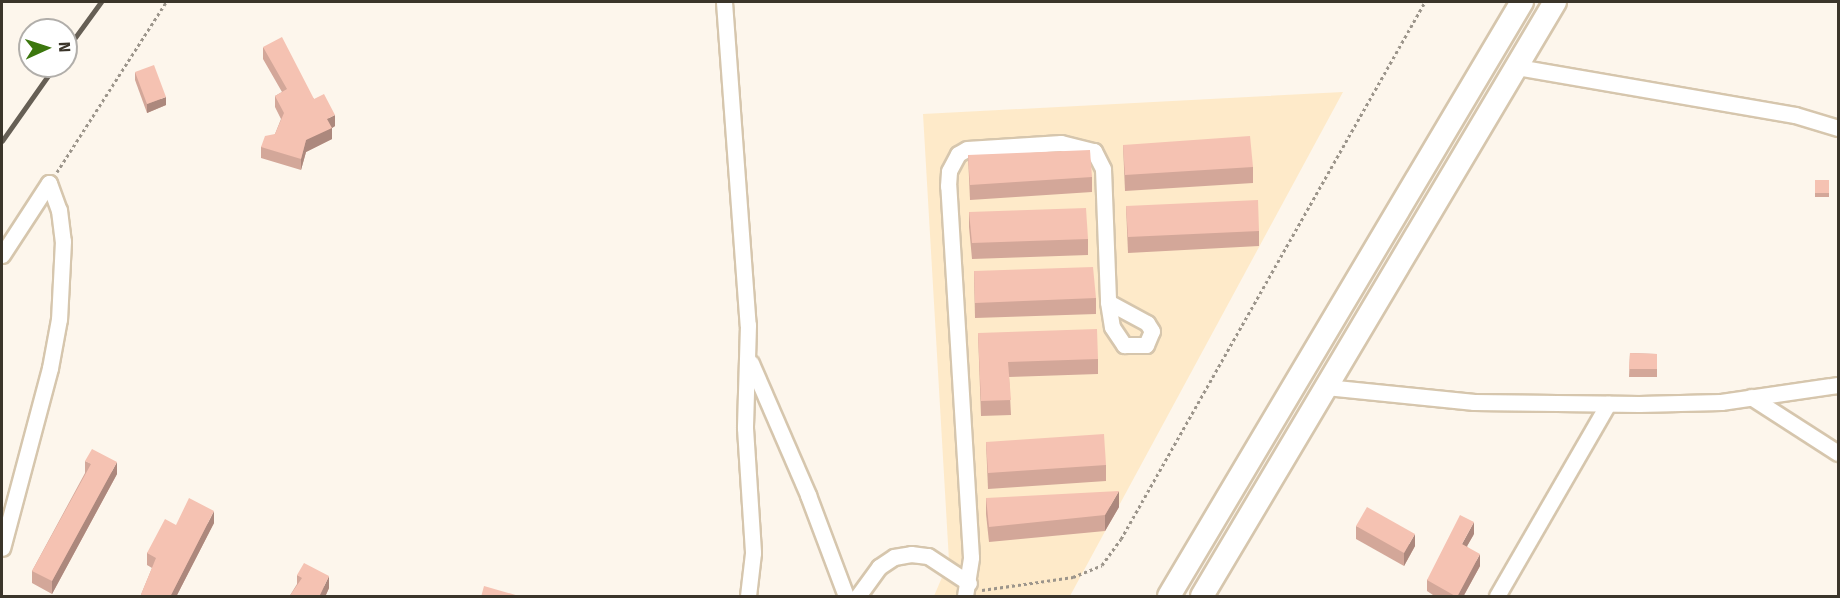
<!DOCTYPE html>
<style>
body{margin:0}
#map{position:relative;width:1840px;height:598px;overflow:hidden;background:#fdf6ec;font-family:"Fira Sans",sans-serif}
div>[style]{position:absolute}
.built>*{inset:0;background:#feeac9}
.path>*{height:3px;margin-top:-1.5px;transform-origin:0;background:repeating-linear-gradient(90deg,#9c958b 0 3px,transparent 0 6px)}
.roads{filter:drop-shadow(2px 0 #d6c6ad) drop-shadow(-2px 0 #d6c6ad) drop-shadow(0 2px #d6c6ad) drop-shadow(0 -2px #d6c6ad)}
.minor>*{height:15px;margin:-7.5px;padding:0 7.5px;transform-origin:7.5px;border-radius:7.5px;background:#fff}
.highway>*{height:22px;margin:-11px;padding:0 11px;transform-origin:11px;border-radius:11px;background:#fff}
.rail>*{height:4.5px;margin:-2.25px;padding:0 2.25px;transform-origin:2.25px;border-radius:2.25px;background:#665f55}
.wall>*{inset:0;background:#d3a799}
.shaded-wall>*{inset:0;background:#ac887d}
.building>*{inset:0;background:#f5c2b2}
span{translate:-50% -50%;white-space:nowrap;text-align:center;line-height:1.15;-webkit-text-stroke:4.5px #fff;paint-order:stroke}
.frame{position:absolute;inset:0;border:3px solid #3b352a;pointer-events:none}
.north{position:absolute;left:18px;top:18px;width:60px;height:60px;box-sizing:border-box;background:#fff;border:2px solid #b1aeaa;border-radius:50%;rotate:87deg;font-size:16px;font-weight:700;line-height:24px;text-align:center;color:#3b352a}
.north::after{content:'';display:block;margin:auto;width:21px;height:27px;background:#3c770e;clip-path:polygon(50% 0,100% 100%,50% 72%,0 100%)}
</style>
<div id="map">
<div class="built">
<div style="clip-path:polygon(1343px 92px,1070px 596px,934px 596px,949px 561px,923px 114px)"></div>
</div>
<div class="path">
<div style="left:57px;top:172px;width:202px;rotate:-57.3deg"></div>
<div style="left:982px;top:590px;width:92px;rotate:-8.1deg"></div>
<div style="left:1073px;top:577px;width:31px;rotate:-22deg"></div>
<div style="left:1102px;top:565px;width:32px;rotate:-54deg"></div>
<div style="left:1121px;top:539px;width:617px;rotate:-60.49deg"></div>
</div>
<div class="roads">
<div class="minor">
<div style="left:724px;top:2px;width:324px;rotate:85.8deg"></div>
<div style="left:748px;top:325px;width:103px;rotate:91.7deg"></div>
<div style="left:745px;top:428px;width:125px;rotate:86.3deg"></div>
<div style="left:753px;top:553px;width:43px;rotate:96.6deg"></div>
<div style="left:1517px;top:67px;width:282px;rotate:9.8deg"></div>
<div style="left:1795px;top:115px;width:45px;rotate:16.8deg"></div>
<div style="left:2px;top:255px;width:86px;rotate:-56.9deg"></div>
<div style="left:49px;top:183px;width:29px;rotate:70deg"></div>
<div style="left:59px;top:210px;width:31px;rotate:83deg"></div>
<div style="left:63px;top:241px;width:78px;rotate:92.9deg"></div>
<div style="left:59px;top:319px;width:50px;rotate:100.4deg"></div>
<div style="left:50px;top:368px;width:186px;rotate:104.9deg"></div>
<div style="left:751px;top:363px;width:144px;rotate:66.6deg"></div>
<div style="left:808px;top:495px;width:108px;rotate:69.4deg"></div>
<div style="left:1326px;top:387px;width:149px;rotate:5.8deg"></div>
<div style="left:1474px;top:402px;width:165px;rotate:0.7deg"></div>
<div style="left:1639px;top:404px;width:82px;rotate:-1.4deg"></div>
<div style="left:1721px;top:402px;width:118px;rotate:-8.3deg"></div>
<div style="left:1751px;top:397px;width:103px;rotate:32.8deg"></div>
<div style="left:858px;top:596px;width:36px;rotate:-54deg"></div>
<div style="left:879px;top:567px;width:18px;rotate:-34deg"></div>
<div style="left:894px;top:557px;width:17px;rotate:-10deg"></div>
<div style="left:911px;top:554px;width:17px;rotate:7deg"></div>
<div style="left:928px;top:556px;width:49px;rotate:33.4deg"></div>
<div style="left:965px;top:596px;width:39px;rotate:-81deg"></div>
<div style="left:971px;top:557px;width:372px;rotate:-93.5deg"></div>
<div style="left:948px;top:186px;width:15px;rotate:-86deg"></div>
<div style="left:949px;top:171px;width:19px;rotate:-62deg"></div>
<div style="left:958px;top:154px;width:10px;rotate:-29deg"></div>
<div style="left:967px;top:149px;width:94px;rotate:-3.7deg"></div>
<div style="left:1061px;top:143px;width:34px;rotate:14deg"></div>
<div style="left:1094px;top:151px;width:20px;rotate:63deg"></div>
<div style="left:1103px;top:169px;width:133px;rotate:87.8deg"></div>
<div style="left:1108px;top:302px;width:25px;rotate:81deg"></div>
<div style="left:1112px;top:327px;width:22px;rotate:56deg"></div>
<div style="left:1124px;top:345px;width:22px"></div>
<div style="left:1146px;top:345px;width:15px;rotate:-67deg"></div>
<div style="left:1152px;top:331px;width:9px;rotate:-122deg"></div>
<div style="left:1147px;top:323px;width:44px;rotate:-151.7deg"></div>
<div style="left:1497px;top:596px;width:222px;rotate:-60deg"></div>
</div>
<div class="highway">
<div style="left:1169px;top:596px;width:691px;rotate:-59.28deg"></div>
<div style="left:1202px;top:596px;width:691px;rotate:-59.28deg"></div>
</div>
</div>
<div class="rail">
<div style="left:66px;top:50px;width:59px;rotate:-53.9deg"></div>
<div style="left:2px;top:141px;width:92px;rotate:-54.8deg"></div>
</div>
<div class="wall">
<div style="clip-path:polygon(263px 47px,314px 99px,335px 126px,332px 128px,332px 139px,306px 152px,301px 170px,261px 158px,261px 147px,275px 134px,281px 119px,275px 107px,275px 96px,282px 92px,263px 59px)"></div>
<div style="clip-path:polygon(135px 72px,166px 105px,147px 113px,135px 80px)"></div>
<div style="clip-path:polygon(1123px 145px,1253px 167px,1253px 183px,1125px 191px)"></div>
<div style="clip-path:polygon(968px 155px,1092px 177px,1092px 192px,970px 200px)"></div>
<div style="clip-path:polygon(1815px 180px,1829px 180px,1829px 197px,1815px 197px)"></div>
<div style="clip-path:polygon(1126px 206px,1259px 231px,1259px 246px,1128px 253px)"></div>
<div style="clip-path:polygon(969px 212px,1088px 239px,1088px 255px,972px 259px,969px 227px)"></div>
<div style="clip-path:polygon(974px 271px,1096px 298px,1096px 314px,975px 318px)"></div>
<div style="clip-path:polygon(978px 333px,1098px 359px,1098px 374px,1009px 377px,1011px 415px,981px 416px)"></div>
<div style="clip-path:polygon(1630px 353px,1657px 354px,1657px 377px,1629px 377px)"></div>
<div style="clip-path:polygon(986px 442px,1106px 465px,1106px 481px,988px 489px)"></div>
<div style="clip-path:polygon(85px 461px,117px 474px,52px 594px,32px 583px,32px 571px,85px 473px)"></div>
<div style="clip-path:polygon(986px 498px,1119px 507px,1105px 531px,989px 542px,986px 514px)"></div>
<div style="clip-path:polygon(214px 523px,176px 597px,140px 597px,152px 568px,147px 565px,147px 553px,176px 525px)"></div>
<div style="clip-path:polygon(1356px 526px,1415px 546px,1404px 566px,1356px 539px)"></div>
<div style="clip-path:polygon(1474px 534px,1467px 546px,1480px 566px,1463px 597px,1436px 597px,1427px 591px,1427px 580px)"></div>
<div style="clip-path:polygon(297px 575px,329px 588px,325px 597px,289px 597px,297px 584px)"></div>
</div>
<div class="shaded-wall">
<div style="clip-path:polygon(166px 97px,166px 105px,147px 113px,147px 104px)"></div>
<div style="clip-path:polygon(335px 115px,335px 126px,332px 128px,332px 139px,306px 152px,301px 170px,301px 159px,306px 140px,327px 119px)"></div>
<div style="clip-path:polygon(117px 462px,117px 474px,52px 594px,52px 581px)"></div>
<div style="clip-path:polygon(1119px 491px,1119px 507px,1105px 531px,1105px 515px)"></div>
<div style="clip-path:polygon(214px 511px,214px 523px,176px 597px,170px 597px)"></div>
<div style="clip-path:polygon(1474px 522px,1474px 534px,1462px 555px,1462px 544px)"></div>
<div style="clip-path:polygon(1415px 534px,1415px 546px,1404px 566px,1404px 553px)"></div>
<div style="clip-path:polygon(1480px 554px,1480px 566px,1463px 597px,1457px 597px)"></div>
<div style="clip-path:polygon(329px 576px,329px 588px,325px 597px,319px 597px)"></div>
</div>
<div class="building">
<div style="clip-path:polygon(282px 37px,314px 99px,324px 94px,335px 115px,327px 119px,332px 128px,306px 140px,301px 159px,261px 147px,265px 136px,275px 134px,284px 113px,275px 96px,287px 89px,263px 47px)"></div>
<div style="clip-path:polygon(154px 65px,166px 97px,147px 104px,135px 72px)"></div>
<div style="clip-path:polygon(1250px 136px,1253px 167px,1125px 175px,1123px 145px)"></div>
<div style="clip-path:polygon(1090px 150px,1092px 177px,970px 185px,968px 155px)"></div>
<div style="clip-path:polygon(1815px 180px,1829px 180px,1829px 193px,1815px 193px)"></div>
<div style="clip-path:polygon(1258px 200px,1259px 231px,1128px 237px,1126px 206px)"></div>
<div style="clip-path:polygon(1086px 208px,1088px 239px,972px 243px,969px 212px)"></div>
<div style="clip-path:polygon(1093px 267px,1096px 298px,975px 303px,974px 271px)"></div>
<div style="clip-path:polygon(1097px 329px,1098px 359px,1008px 362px,1011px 400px,981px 401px,978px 333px)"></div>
<div style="clip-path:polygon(1630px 353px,1657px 354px,1657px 369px,1629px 369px)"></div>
<div style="clip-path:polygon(1104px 434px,1106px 465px,988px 473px,986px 442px)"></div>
<div style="clip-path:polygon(92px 449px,117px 462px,52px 581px,32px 571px,91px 464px,85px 461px)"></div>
<div style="clip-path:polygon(1119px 491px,1105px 515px,989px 527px,986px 498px)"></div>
<div style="clip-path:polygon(189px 498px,214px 511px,170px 597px,140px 597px,156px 558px,147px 553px,165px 519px,176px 525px)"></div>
<div style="clip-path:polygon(1367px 507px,1415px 534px,1404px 553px,1356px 526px)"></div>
<div style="clip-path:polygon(1460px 515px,1474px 522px,1462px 544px,1480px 554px,1457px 597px,1427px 580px)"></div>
<div style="clip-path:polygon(304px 563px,329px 576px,319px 597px,289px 597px,302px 578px,297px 575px)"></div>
<div style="clip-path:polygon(484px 586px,519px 596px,481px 597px)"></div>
</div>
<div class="frame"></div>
<div class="north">N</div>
</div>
